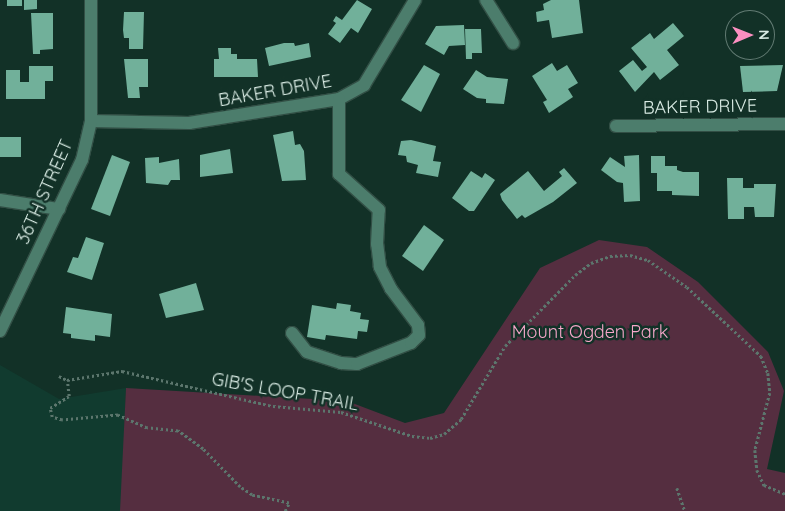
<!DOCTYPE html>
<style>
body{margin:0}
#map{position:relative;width:785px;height:511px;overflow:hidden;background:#123127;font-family:Quicksand,sans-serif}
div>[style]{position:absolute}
.built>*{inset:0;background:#113b2f}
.green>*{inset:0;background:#552e40}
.building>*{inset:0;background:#71b09a}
.path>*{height:2.5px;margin-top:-1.25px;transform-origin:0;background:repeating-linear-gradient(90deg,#5c766d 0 2.5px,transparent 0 5px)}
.roads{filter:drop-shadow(1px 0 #324f45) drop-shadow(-1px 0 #324f45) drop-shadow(0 1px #324f45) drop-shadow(0 -1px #324f45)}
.minor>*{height:12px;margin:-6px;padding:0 6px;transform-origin:6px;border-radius:6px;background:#4c7d6c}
span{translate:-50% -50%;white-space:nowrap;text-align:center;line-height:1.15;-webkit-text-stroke:5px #123127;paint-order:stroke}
.street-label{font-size:18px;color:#d9ebe4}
.park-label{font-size:18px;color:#f7a7ca}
.north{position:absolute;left:725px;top:10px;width:50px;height:50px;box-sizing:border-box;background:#123127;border:1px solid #627b73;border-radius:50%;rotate:89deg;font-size:14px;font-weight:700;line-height:20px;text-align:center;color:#d9ebe4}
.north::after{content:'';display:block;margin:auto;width:18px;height:22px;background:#fc8fc1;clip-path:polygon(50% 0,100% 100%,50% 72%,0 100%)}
</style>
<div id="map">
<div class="built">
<div style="clip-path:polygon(0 365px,59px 399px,126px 388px,122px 511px,0 511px)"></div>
</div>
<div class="green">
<div style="clip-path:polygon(599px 240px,647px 247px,698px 282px,768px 352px,784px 391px,767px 469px,785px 473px,785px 511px,120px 511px,126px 388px,347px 401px,405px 423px,444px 413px,540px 268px)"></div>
</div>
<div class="building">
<div style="clip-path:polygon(7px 0,22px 0,22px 6px,7px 6px)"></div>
<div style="clip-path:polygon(24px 0,37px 0,37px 9px,24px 10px)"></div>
<div style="clip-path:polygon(357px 0,372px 9px,358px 33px,351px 28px,340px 43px,328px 34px,336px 23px,333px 21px,336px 16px,342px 20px)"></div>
<div style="clip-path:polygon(551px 0,579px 0,583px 33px,552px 38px,549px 20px,537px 22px,536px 12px,544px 10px,543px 4px)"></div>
<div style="clip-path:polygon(124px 12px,144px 12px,143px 49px,129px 49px,129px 38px,124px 38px,123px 30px)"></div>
<div style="clip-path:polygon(31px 13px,53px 13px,53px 49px,40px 50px,40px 54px,33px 54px)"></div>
<div style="clip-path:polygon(673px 23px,684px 36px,667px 50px,679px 65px,660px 80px,654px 72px,635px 92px,619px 71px,633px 60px,642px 71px,647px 67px,631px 48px,650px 33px,654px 39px)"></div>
<div style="clip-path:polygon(464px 25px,465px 45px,449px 46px,444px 55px,425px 44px,436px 26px)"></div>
<div style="clip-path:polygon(465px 29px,481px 29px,482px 53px,472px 53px,472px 59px,466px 59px)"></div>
<div style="clip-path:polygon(284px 43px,294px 43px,295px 46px,309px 43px,311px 57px,269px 66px,265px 48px)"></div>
<div style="clip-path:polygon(218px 48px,231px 48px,231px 54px,237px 54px,237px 59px,257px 59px,258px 77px,214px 77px,214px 59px,219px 59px)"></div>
<div style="clip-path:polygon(124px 59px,148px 59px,148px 87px,139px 87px,140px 98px,128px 98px)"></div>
<div style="clip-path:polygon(552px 63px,557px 71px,567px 65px,578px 83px,568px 89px,573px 97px,549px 113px,543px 102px,547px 100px,532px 76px)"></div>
<div style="clip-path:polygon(424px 65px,440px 74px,421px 112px,401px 100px)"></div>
<div style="clip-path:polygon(783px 65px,777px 91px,743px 92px,740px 66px)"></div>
<div style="clip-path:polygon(29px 66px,53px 66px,53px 81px,45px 81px,45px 99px,6px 99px,6px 70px,20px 70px,20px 82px,29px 82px)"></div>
<div style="clip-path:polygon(476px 70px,487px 77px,508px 79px,504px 104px,486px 103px,486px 99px,477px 98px,463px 89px)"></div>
<div style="clip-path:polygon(293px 131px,295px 145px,300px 144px,304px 151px,306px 180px,282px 181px,273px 135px)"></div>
<div style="clip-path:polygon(0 137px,21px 137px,21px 157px,0 157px)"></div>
<div style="clip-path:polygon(411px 140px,436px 146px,433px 161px,441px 162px,438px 177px,416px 173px,418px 165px,407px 162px,406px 156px,398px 155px,401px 141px)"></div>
<div style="clip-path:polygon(230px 149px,233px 173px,200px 177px,200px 155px)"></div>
<div style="clip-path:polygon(112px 155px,130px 162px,110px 216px,91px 209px)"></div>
<div style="clip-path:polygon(639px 155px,640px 201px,624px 202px,623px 183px,617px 182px,601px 170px,610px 157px,625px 167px,624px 156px)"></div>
<div style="clip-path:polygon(651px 156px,665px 156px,665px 166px,677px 166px,677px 170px,683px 172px,699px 172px,699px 196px,672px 195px,672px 191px,657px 191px,657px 173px,651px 173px)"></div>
<div style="clip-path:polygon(159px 157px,159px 163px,179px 159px,180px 180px,171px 180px,168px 185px,146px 183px,145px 158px)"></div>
<div style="clip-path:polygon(564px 168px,577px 183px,553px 202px,525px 218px,522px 215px,517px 219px,502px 200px,500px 194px,528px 171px,544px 191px,562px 176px,559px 172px)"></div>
<div style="clip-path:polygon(471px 171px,482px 178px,485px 173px,495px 180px,474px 211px,469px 211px,452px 198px)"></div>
<div style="clip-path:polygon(727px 178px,743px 178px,743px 188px,754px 188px,754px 184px,776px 184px,774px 217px,755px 217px,754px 207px,744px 207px,744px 219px,728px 219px)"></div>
<div style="clip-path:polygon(424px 225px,444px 240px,423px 271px,402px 256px)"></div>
<div style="clip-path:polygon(86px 237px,104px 243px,92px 280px,67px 272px,73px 257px,78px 258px)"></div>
<div style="clip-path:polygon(196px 283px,204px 310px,166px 318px,159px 294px)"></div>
<div style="clip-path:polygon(337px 303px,351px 305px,350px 311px,361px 313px,360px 319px,369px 320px,367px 332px,358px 331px,357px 339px,326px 335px,325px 340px,307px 337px,312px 305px,336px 309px)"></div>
<div style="clip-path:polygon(66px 307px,112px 314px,110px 337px,95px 335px,95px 341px,71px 338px,71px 334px,63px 333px)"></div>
</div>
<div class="path">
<div style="left:59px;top:376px;width:9px;rotate:27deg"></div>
<div style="left:677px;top:488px;width:24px;rotate:71deg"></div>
<div style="left:285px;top:511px;width:9px;rotate:-63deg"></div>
<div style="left:289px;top:503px;width:38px;rotate:-168deg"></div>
<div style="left:252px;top:495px;width:14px;rotate:-146deg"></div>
<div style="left:240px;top:487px;width:53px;rotate:-134.2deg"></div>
<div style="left:203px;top:449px;width:31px;rotate:-144deg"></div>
<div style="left:178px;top:431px;width:31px;rotate:-174deg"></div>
<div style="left:147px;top:428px;width:32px;rotate:-156deg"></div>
<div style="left:118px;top:415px;width:56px;rotate:174.9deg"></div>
<div style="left:62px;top:420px;width:10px;rotate:-163deg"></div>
<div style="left:52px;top:417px;width:9px;rotate:-103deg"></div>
<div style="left:50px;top:408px;width:22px;rotate:-32deg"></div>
<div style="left:69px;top:396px;width:16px;rotate:-97deg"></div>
<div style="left:67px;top:380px;width:56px;rotate:-9.3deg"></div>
<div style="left:122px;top:371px;width:155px;rotate:13.1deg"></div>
<div style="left:273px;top:406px;width:68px;rotate:5deg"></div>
<div style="left:341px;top:412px;width:75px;rotate:18.7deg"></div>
<div style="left:412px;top:436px;width:18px;rotate:6deg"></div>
<div style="left:430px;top:438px;width:15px;rotate:-16deg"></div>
<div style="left:444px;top:434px;width:23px;rotate:-41deg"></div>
<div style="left:461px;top:419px;width:85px;rotate:-58.9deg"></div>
<div style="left:505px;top:346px;width:100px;rotate:-45.4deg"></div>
<div style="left:575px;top:275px;width:20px;rotate:-37deg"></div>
<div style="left:591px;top:263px;width:20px;rotate:-20deg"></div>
<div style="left:610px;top:256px;width:20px;rotate:-3deg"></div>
<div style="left:630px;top:255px;width:19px;rotate:16deg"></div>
<div style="left:648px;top:260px;width:47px;rotate:34.7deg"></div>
<div style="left:687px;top:287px;width:101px;rotate:43deg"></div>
<div style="left:761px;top:356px;width:18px;rotate:68deg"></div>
<div style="left:768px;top:373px;width:20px;rotate:84deg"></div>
<div style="left:770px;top:393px;width:59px;rotate:104.7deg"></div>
<div style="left:755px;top:450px;width:20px;rotate:84deg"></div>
<div style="left:757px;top:470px;width:17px;rotate:65deg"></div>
<div style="left:764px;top:485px;width:23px;rotate:23deg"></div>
</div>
<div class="roads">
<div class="minor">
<div style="left:486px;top:0;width:51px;rotate:57.9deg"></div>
<div style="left:91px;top:121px;width:98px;rotate:1.2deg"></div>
<div style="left:189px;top:123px;width:152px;rotate:-9.1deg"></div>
<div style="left:339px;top:99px;width:29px;rotate:-29deg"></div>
<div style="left:364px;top:85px;width:99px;rotate:-59deg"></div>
<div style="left:616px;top:126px;width:169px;rotate:-0.7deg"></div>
<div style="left:0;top:200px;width:60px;rotate:8.7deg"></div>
<div style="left:0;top:331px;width:190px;rotate:-64.4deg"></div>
<div style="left:82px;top:160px;width:40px;rotate:-77deg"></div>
<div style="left:91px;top:121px;width:121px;rotate:-90deg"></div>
<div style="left:292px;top:333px;width:24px;rotate:52deg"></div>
<div style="left:307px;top:352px;width:36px;rotate:18deg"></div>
<div style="left:341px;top:363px;width:16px;rotate:4deg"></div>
<div style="left:357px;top:364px;width:58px;rotate:-21.3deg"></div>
<div style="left:411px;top:343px;width:11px;rotate:-45deg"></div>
<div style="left:419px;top:335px;width:10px;rotate:-96deg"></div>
<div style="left:418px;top:325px;width:45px;rotate:-126.9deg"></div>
<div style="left:391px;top:289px;width:25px;rotate:-117deg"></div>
<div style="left:380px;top:267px;width:23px;rotate:-97deg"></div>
<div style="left:377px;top:244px;width:34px;rotate:-87deg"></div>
<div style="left:379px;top:210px;width:54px;rotate:-138deg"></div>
<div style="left:339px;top:174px;width:75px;rotate:-90deg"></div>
</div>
</div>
<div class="street-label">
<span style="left:275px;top:91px;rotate:-10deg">BAKER DRIVE</span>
<span style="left:700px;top:107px;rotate:-1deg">BAKER DRIVE</span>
<span style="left:45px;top:192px;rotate:-66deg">36TH STREET</span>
<span style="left:285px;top:392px;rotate:10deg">GIB'S LOOP TRAIL</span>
</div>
<div class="park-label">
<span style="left:590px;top:332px">Mount Ogden Park</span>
</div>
<div class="north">N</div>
</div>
